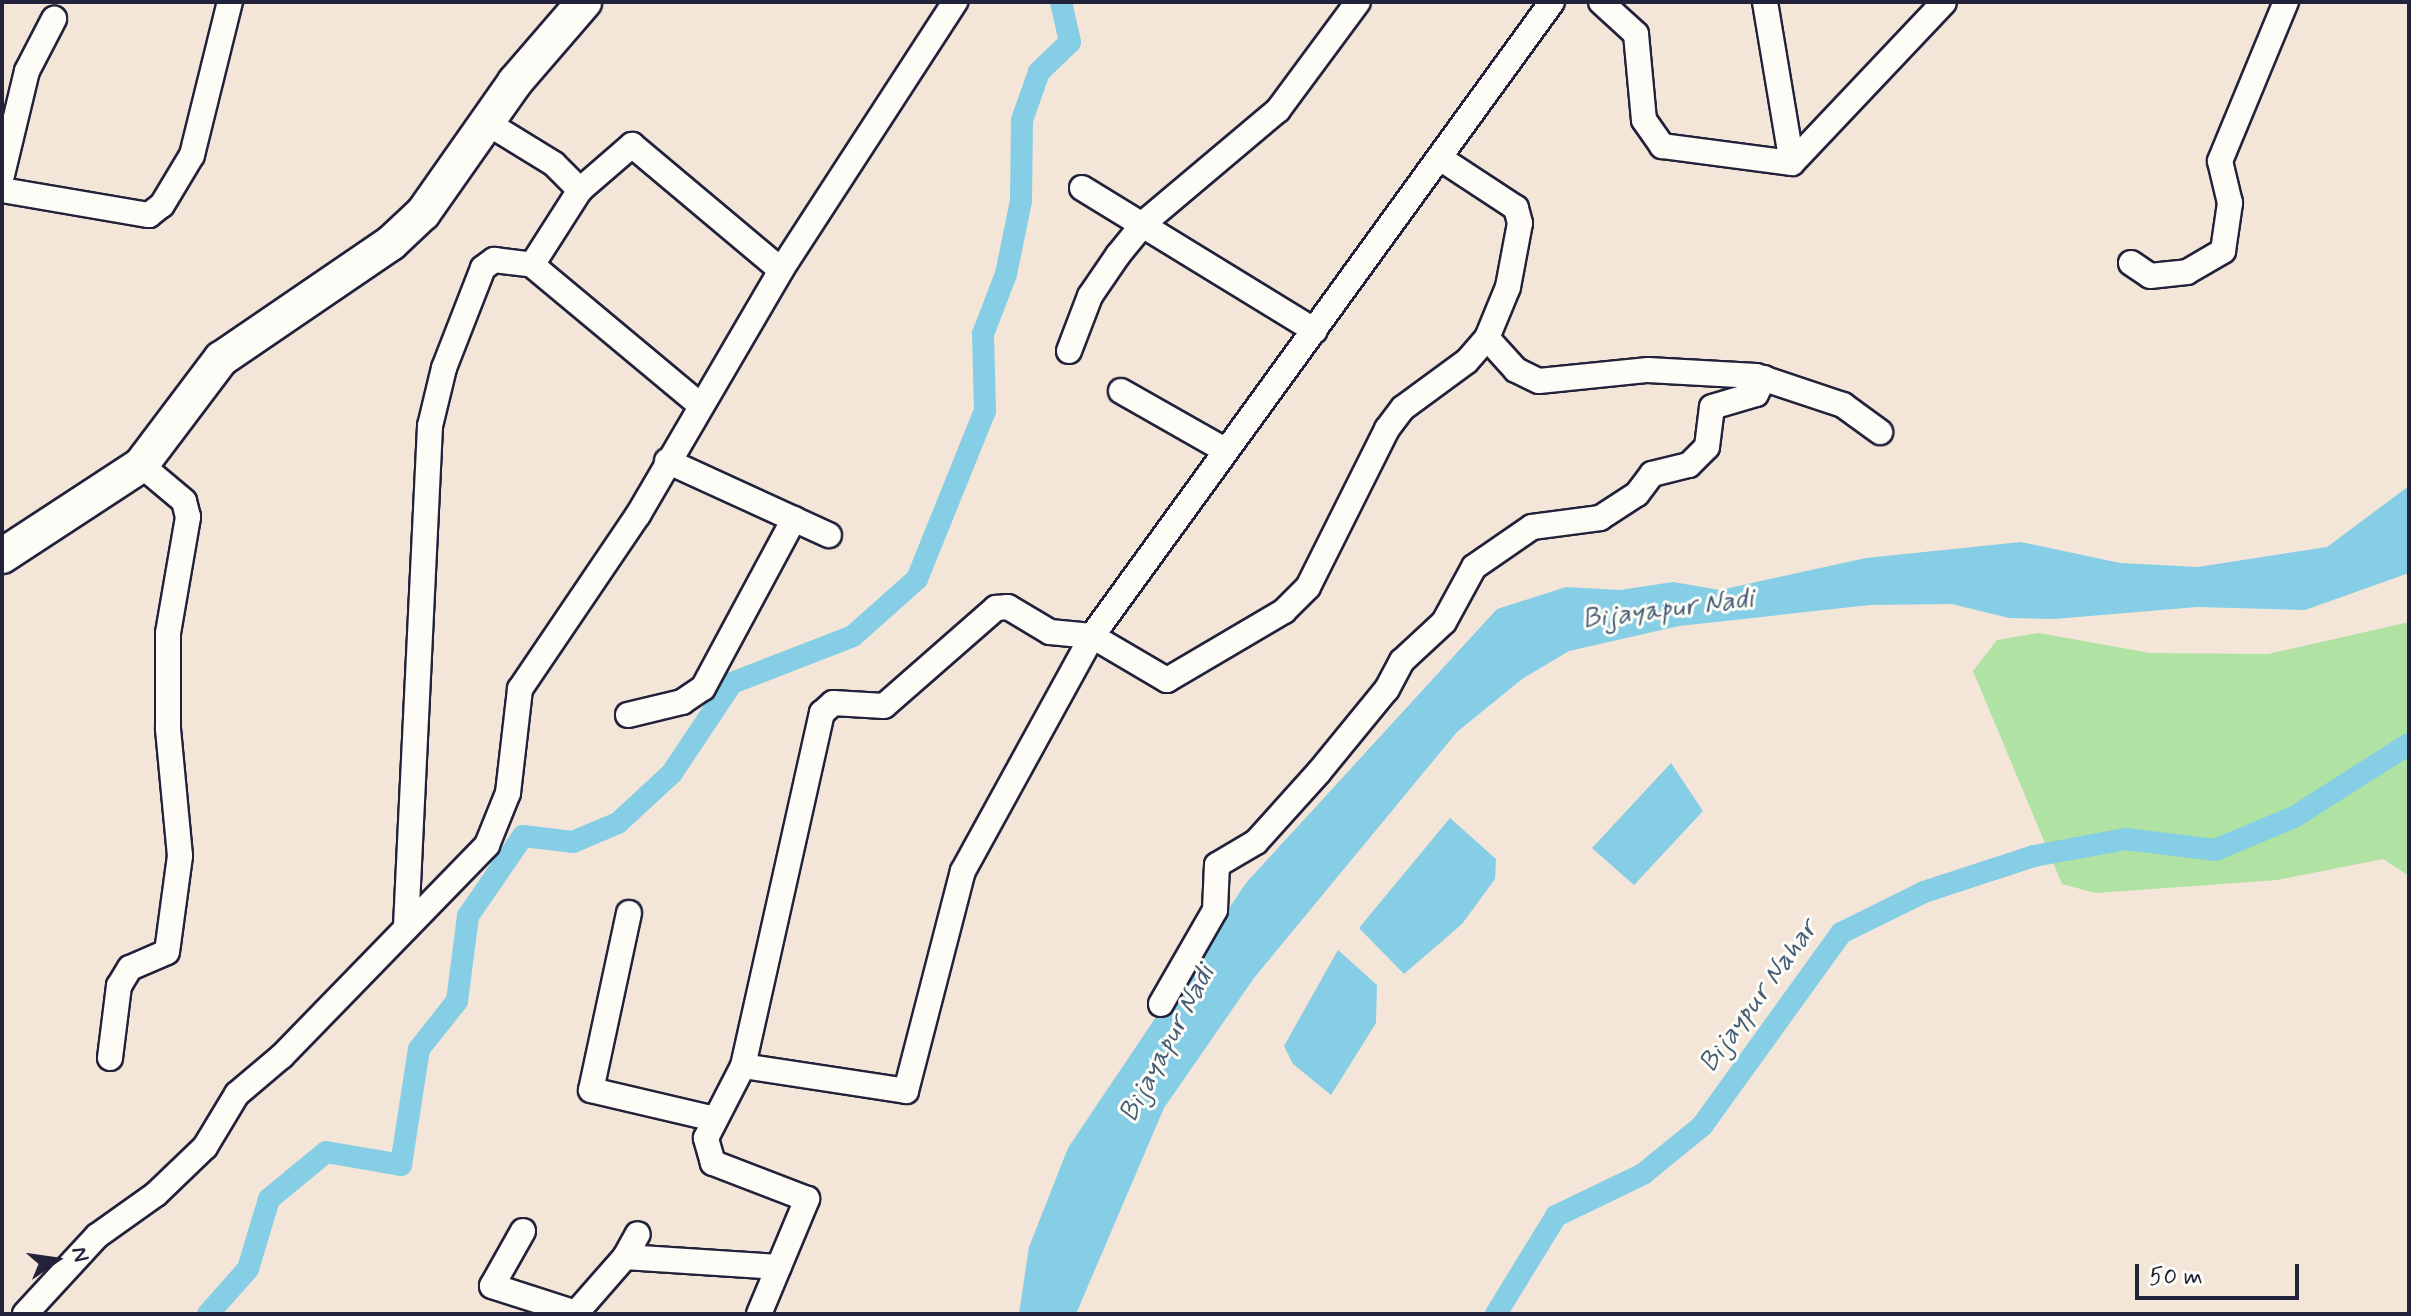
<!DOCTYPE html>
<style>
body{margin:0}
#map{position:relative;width:2411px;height:1316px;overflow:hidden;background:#f3e5d8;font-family:Mynerve,sans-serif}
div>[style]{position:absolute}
.green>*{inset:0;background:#b0e2a3}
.water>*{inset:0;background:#85cee5}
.canal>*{height:22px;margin:-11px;padding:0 11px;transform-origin:11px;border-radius:11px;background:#85cee5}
.roads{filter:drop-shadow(2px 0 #22223b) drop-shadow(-2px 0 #22223b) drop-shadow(0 2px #22223b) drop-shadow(0 -2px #22223b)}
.street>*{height:24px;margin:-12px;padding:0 12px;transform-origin:12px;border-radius:12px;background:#fdfcf7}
.secondary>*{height:34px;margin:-17px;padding:0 17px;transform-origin:17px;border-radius:17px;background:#fdfcf7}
span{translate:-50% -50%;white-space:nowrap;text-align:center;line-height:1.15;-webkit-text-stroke:6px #fdfcf7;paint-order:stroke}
.water-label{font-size:28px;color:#455e76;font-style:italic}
.frame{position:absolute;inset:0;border:4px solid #22223b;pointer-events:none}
.north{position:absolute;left:16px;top:1220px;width:80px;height:80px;-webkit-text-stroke:6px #fdfcf7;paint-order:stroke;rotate:77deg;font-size:22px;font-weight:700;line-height:32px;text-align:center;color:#22223b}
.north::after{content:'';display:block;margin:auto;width:28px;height:36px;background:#22223b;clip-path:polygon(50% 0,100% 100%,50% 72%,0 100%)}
.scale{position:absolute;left:2135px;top:1264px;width:164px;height:36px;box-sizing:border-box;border:4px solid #22223b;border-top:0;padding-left:10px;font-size:24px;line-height:28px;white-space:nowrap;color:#22223b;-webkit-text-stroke:6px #fdfcf7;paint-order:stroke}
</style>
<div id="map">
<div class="green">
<div style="clip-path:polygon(2409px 622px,2409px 876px,2383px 859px,2277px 880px,2096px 893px,2062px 884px,1973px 671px,1997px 640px,2039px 633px,2150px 653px,2268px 654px)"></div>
</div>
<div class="water">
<div style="clip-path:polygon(2409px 486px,2409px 573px,2305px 610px,2197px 607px,2054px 619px,2009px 618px,1952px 604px,1870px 605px,1679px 626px,1569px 651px,1522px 679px,1457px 732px,1254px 978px,1164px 1108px,1076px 1314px,1019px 1314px,1029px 1247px,1068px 1148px,1219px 923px,1246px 883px,1497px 609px,1566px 587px,1620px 590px,1673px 582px,1720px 590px,1866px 558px,2021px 542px,2120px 563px,2198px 567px,2327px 547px)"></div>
<div style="clip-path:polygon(1671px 763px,1703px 811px,1634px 885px,1592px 848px)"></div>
<div style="clip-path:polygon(1450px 818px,1496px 859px,1495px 879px,1462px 924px,1404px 974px,1359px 928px)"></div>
<div style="clip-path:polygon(1338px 950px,1377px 985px,1376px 1023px,1331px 1095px,1293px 1064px,1284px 1046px)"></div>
</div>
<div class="canal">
<div style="left:208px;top:1314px;width:60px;rotate:-48.4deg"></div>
<div style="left:248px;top:1269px;width:73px;rotate:-73.3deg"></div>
<div style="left:269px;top:1199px;width:74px;rotate:-39.5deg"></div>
<div style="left:326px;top:1152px;width:76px;rotate:9.8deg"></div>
<div style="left:401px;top:1165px;width:117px;rotate:-81.2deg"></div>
<div style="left:419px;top:1049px;width:61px;rotate:-51.6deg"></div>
<div style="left:457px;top:1001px;width:86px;rotate:-82.6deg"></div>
<div style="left:468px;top:916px;width:97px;rotate:-55.5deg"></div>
<div style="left:523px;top:836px;width:50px;rotate:6.8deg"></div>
<div style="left:573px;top:842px;width:49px;rotate:-22.9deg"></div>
<div style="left:618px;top:823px;width:74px;rotate:-42.8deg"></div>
<div style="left:672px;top:773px;width:108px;rotate:-56.3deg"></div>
<div style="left:732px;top:683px;width:130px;rotate:-21.2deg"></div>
<div style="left:853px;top:636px;width:86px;rotate:-41.7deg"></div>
<div style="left:917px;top:579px;width:181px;rotate:-68deg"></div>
<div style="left:985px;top:411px;width:77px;rotate:-91.5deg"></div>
<div style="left:983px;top:334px;width:64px;rotate:-69deg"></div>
<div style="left:1006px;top:274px;width:75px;rotate:-78.4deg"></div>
<div style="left:1021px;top:201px;width:81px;rotate:-89.3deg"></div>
<div style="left:1022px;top:120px;width:51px;rotate:-70.5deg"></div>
<div style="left:1039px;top:72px;width:43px;rotate:-44.1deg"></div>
<div style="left:1070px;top:42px;width:41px;rotate:-102.7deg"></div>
<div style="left:1496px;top:1314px;width:115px;rotate:-58.5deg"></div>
<div style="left:1556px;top:1216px;width:97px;rotate:-25.8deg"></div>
<div style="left:1643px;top:1174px;width:76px;rotate:-39.1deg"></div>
<div style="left:1702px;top:1126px;width:238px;rotate:-54.2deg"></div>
<div style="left:1841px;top:933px;width:93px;rotate:-26.3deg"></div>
<div style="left:1924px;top:892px;width:116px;rotate:-18.1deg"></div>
<div style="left:2034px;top:856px;width:94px;rotate:-10.5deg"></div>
<div style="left:2126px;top:839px;width:90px;rotate:7deg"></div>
<div style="left:2215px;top:850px;width:86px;rotate:-22.7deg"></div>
<div style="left:2294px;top:817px;width:136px;rotate:-32.4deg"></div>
</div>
<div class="roads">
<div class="street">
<div style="left:1601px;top:2px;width:47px;rotate:42.4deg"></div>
<div style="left:1636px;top:34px;width:86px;rotate:84.7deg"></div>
<div style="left:1644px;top:120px;width:32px;rotate:55deg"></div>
<div style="left:1662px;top:146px;width:131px;rotate:7.5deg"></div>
<div style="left:1765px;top:2px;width:163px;rotate:80.5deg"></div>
<div style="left:489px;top:124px;width:76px;rotate:31.6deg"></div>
<div style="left:554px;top:164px;width:37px;rotate:45deg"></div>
<div style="left:1792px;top:163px;width:221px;rotate:-46.6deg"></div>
<div style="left:2px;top:175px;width:107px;rotate:-76.5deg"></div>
<div style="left:27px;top:71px;width:59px;rotate:-62.6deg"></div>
<div style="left:1082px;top:188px;width:273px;rotate:31.5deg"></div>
<div style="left:2px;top:190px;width:149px;rotate:9.7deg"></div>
<div style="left:149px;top:215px;width:16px;rotate:-38deg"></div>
<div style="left:162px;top:205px;width:58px;rotate:-59deg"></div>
<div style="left:192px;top:155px;width:158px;rotate:-76.1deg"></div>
<div style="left:2131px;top:263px;width:23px;rotate:34deg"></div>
<div style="left:2150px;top:276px;width:37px;rotate:-6deg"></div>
<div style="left:2187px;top:272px;width:42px;rotate:-30.3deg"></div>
<div style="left:2223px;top:251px;width:49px;rotate:-81.7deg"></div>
<div style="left:2230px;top:203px;width:43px;rotate:-103.4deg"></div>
<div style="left:2220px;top:161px;width:172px;rotate:-67.5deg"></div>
<div style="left:532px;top:265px;width:219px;rotate:39.8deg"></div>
<div style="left:1487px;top:338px;width:43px;rotate:47.8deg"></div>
<div style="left:1516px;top:370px;width:25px;rotate:26deg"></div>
<div style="left:1539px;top:381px;width:110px;rotate:-5.8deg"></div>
<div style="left:1648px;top:370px;width:108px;rotate:3.2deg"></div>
<div style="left:1756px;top:376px;width:92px;rotate:18.4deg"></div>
<div style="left:1843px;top:405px;width:46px;rotate:36.1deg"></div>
<div style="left:1069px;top:351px;width:59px;rotate:-69.1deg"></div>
<div style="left:1090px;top:296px;width:50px;rotate:-55.7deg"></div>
<div style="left:1118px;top:255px;width:43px;rotate:-50.7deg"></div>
<div style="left:1145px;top:222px;width:174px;rotate:-40.1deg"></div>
<div style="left:1278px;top:110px;width:134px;rotate:-53.5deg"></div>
<div style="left:1121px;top:391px;width:120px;rotate:29.6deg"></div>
<div style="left:667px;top:461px;width:178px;rotate:24.6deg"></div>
<div style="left:628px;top:715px;width:56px;rotate:-13.5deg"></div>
<div style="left:682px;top:702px;width:25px;rotate:-34deg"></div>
<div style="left:703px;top:688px;width:192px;rotate:-61.7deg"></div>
<div style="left:629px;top:913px;width:181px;rotate:102.1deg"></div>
<div style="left:591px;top:1090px;width:127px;rotate:13.2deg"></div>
<div style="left:406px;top:926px;width:501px;rotate:-87.25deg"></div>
<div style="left:430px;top:426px;width:60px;rotate:-76.4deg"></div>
<div style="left:444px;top:368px;width:107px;rotate:-68.7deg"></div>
<div style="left:483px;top:268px;width:14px;rotate:-36deg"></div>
<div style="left:494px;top:260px;width:38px;rotate:7deg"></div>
<div style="left:532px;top:265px;width:89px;rotate:-57.4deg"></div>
<div style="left:580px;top:190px;width:69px;rotate:-40.9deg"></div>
<div style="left:632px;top:145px;width:194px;rotate:40deg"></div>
<div style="left:1161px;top:1004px;width:108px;rotate:-60.1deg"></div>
<div style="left:1215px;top:910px;width:45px;rotate:-87.5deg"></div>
<div style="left:1217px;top:865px;width:45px;rotate:-30.5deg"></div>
<div style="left:1256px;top:842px;width:94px;rotate:-48deg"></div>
<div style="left:1319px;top:772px;width:107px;rotate:-50.7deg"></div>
<div style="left:1387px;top:689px;width:32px;rotate:-62deg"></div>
<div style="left:1402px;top:661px;width:57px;rotate:-42.9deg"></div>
<div style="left:1444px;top:622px;width:63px;rotate:-61.4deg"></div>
<div style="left:1474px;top:567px;width:70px;rotate:-34.6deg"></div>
<div style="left:1532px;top:527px;width:69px;rotate:-7.5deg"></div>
<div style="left:1600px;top:518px;width:44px;rotate:-33deg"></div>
<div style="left:1637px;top:494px;width:25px;rotate:-53deg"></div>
<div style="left:1652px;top:474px;width:38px;rotate:-14deg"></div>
<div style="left:1689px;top:465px;width:25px;rotate:-45deg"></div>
<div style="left:1707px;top:447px;width:40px;rotate:-82.9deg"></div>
<div style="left:1712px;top:407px;width:46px;rotate:-16.5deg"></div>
<div style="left:1756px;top:394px;width:18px;rotate:-63deg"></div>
<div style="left:110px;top:1058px;width:73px;rotate:-82.9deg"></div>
<div style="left:119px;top:986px;width:21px;rotate:-59deg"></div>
<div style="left:130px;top:968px;width:40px;rotate:-23.4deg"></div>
<div style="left:167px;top:952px;width:97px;rotate:-82.3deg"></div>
<div style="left:180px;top:856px;width:129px;rotate:-95.4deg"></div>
<div style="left:168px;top:728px;width:95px;rotate:-90deg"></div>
<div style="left:168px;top:633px;width:118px;rotate:-80.2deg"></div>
<div style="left:188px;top:517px;width:16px;rotate:-104deg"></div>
<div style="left:184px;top:501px;width:56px;rotate:-140.1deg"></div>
<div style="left:743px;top:1066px;width:165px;rotate:8.7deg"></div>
<div style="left:906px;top:1091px;width:227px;rotate:-75.5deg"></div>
<div style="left:963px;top:871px;width:268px;rotate:-61.2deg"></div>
<div style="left:1092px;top:636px;width:783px;rotate:-54.04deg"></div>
<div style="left:523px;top:1231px;width:63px;rotate:119.4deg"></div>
<div style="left:492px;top:1286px;width:88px;rotate:17.8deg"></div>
<div style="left:576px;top:1313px;width:74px;rotate:-48.8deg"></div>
<div style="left:625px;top:1257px;width:154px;rotate:3.7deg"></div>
<div style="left:625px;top:1257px;width:26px;rotate:-61deg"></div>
<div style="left:25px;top:1314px;width:106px;rotate:-47.3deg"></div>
<div style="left:97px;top:1236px;width:72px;rotate:-35.4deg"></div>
<div style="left:156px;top:1194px;width:68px;rotate:-43.8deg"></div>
<div style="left:205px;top:1147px;width:62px;rotate:-58.9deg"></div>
<div style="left:237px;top:1094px;width:59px;rotate:-40.2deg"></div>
<div style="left:282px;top:1056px;width:294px;rotate:-45.8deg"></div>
<div style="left:487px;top:845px;width:56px;rotate:-68deg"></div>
<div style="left:508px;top:793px;width:105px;rotate:-83.4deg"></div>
<div style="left:520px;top:689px;width:210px;rotate:-55.9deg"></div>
<div style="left:638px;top:515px;width:284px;rotate:-59.7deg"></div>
<div style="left:781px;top:270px;width:320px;rotate:-57deg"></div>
<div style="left:759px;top:1314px;width:125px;rotate:-67.3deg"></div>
<div style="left:807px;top:1199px;width:101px;rotate:-159deg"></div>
<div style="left:713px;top:1163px;width:26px;rotate:-106deg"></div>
<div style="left:706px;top:1138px;width:81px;rotate:-62.8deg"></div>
<div style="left:743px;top:1066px;width:362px;rotate:-77.4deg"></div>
<div style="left:822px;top:713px;width:15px;rotate:-42deg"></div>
<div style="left:833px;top:703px;width:51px;rotate:3.4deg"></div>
<div style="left:884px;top:706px;width:149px;rotate:-41.2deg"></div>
<div style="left:996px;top:608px;width:12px;rotate:-5deg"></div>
<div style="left:1008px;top:607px;width:49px;rotate:30.8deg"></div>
<div style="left:1050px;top:632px;width:42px;rotate:5.4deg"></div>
<div style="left:1092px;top:636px;width:87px;rotate:30.4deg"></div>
<div style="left:1167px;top:680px;width:136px;rotate:-30.5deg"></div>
<div style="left:1284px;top:611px;width:34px;rotate:-45deg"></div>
<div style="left:1308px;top:587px;width:177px;rotate:-63.4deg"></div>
<div style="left:1387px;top:429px;width:26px;rotate:-53deg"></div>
<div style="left:1403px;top:408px;width:79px;rotate:-36.3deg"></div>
<div style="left:1467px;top:361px;width:30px;rotate:-49deg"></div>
<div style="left:1487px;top:338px;width:55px;rotate:-67.6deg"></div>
<div style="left:1508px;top:287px;width:65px;rotate:-79.4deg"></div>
<div style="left:1520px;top:223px;width:16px;rotate:-105deg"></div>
<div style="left:1516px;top:208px;width:87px;rotate:-146.7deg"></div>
</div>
<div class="secondary">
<div style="left:2px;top:556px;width:166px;rotate:-33.2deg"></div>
<div style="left:141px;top:465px;width:133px;rotate:-53deg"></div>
<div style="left:221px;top:359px;width:206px;rotate:-34.3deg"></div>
<div style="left:391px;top:243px;width:44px;rotate:-43.2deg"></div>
<div style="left:423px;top:213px;width:160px;rotate:-54.9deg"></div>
<div style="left:515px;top:82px;width:106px;rotate:-49.2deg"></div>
</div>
</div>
<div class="water-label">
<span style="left:1668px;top:610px;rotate:-7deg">Bijayapur Nadi</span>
<span style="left:1759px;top:997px;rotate:-54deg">Bijaypur Nahar</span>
<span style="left:1168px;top:1044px;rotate:-62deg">Bijayapur Nadi</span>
</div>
<div class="frame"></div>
<div class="north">N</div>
<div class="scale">50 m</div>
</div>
